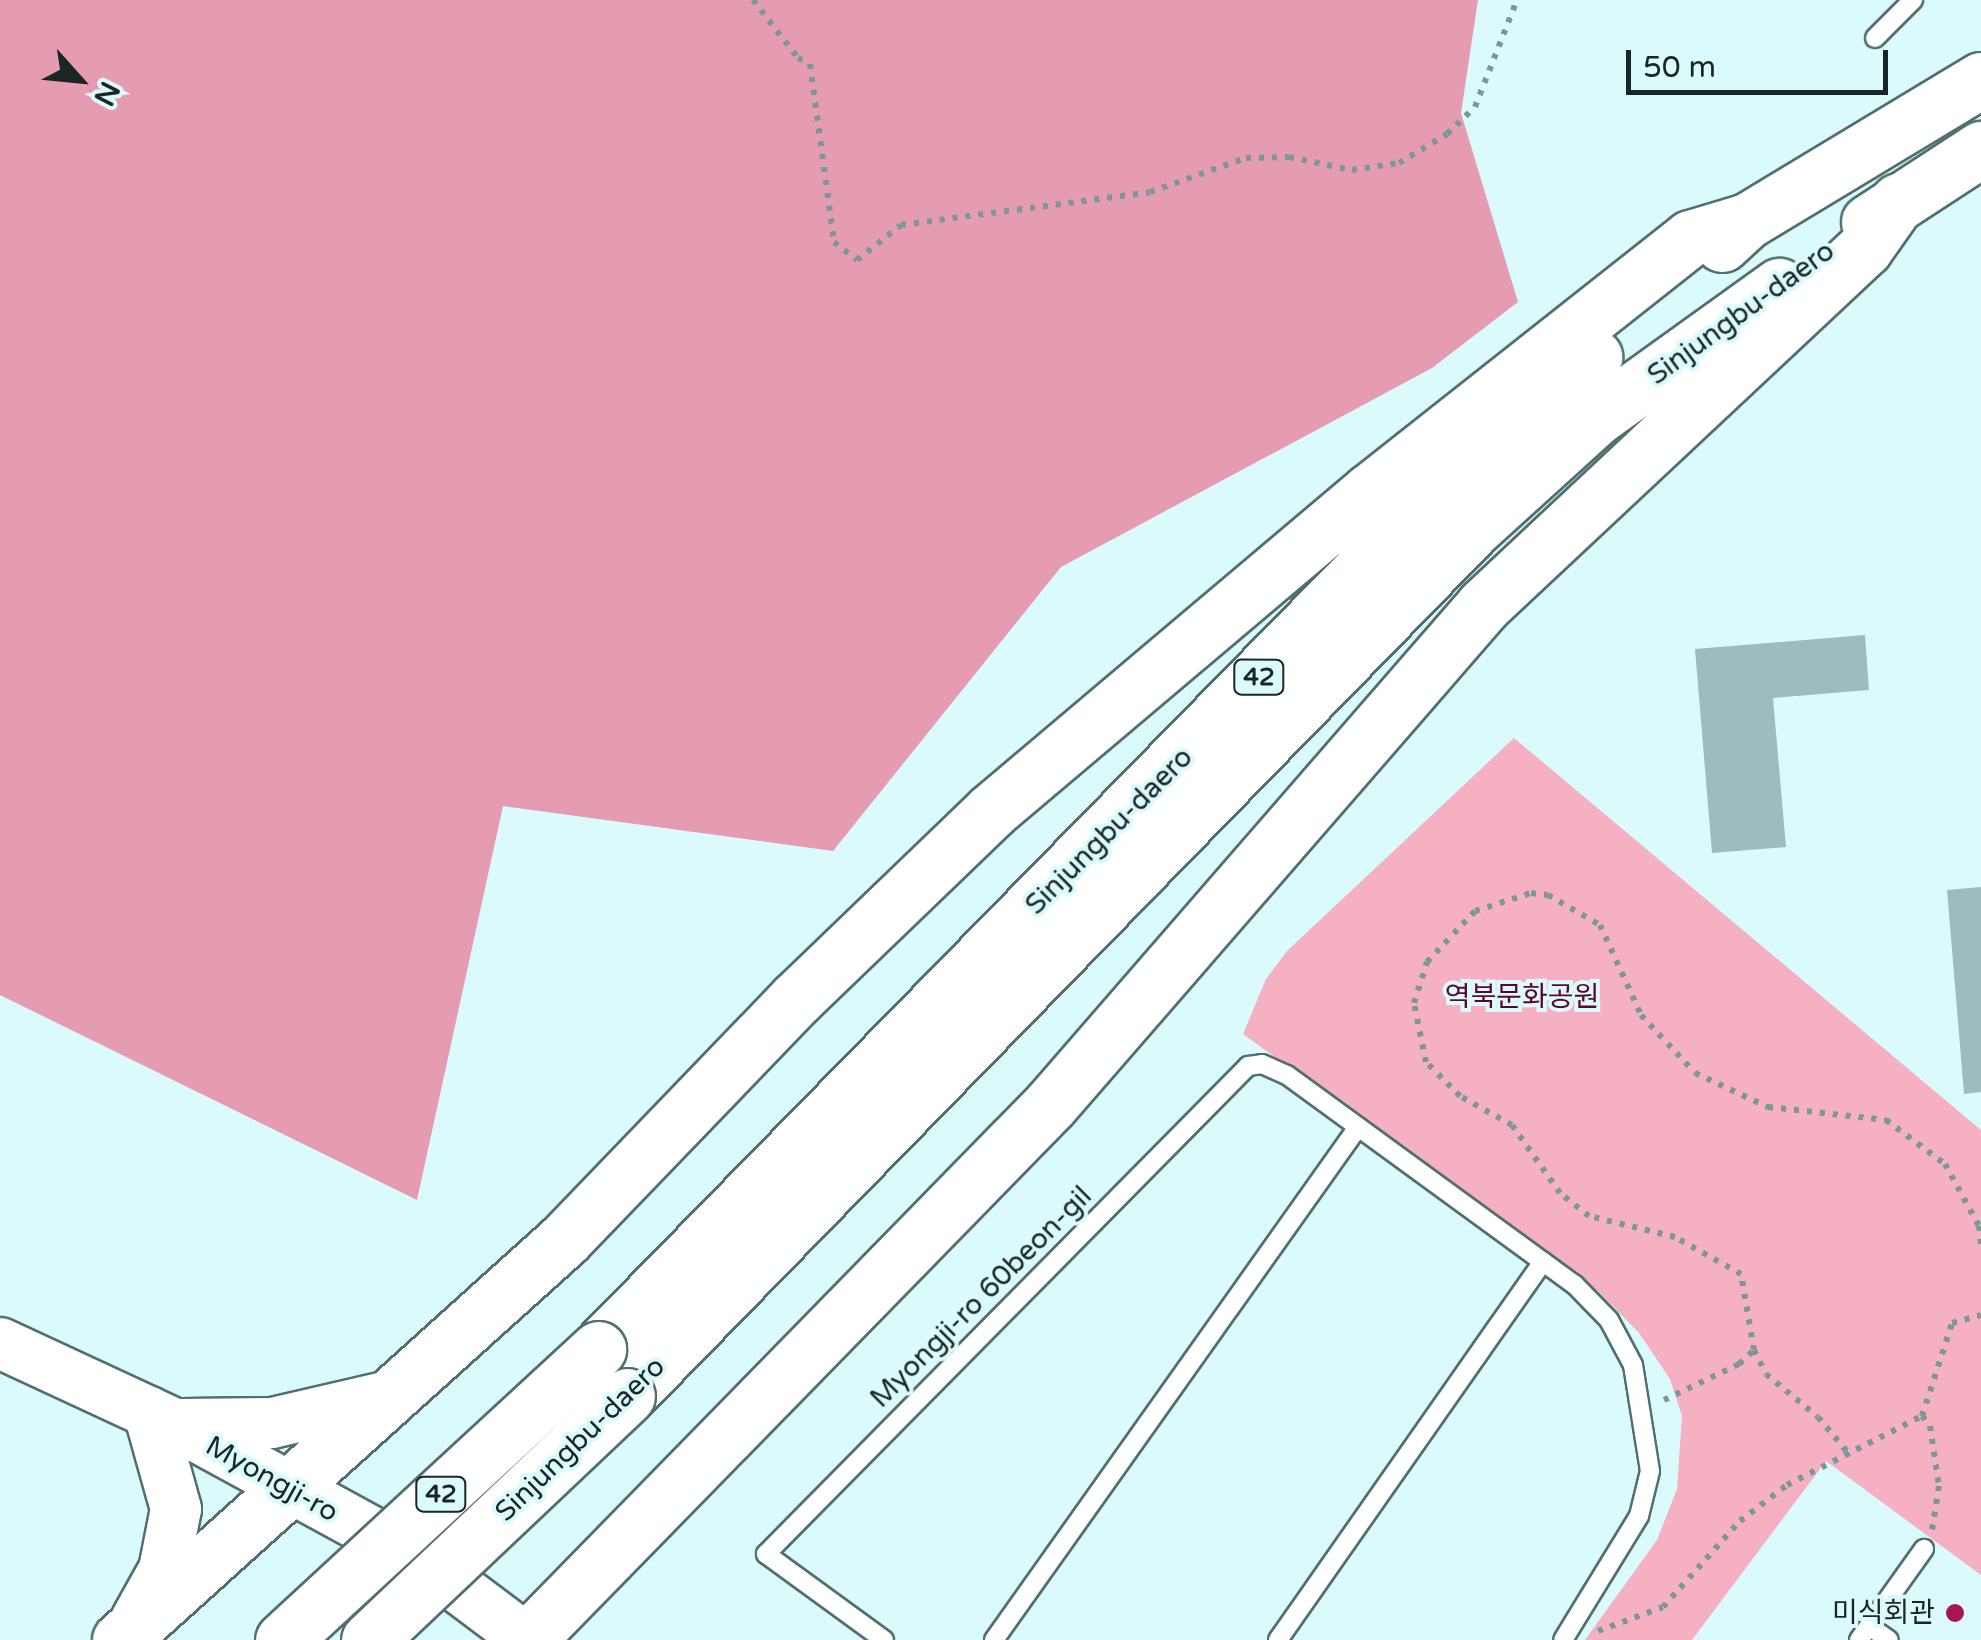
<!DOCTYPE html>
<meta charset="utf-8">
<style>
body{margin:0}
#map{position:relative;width:1981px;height:1640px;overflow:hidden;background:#dafafc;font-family:"Varela Round","Noto Sans KR",sans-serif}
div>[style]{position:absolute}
.green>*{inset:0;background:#f5b0c1}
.forest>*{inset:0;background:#e69cb0}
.building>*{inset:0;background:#9ebcbe}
.path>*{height:6px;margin-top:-3px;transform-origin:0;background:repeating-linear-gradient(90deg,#7f9697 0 5px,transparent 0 13px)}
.roads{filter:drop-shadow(2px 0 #526f70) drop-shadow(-2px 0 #526f70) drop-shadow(0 2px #526f70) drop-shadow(0 -2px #526f70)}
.lane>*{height:18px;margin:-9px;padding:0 9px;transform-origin:9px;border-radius:9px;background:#fff}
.secondary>*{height:50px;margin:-25px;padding:0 25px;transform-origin:25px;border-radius:25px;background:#fff}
.highway>*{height:55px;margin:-27.5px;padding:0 27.5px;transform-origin:27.5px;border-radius:27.5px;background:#fff}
.bridges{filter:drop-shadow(2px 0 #526f70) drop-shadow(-2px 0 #526f70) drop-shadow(0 2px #526f70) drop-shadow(0 -2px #526f70)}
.highway-bridge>*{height:55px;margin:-27.5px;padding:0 27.5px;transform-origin:27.5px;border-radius:27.5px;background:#fff}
.dots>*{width:28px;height:28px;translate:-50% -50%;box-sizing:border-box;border:5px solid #dafafc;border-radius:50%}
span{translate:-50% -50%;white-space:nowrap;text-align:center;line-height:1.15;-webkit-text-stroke:8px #dafafc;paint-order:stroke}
.shield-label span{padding:2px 8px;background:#dafafc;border:2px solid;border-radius:8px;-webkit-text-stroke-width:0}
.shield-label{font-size:25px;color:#1a2626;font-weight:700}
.street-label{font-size:28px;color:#1a2626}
.park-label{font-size:28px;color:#5e052c}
.poi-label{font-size:28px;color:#1a2626}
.right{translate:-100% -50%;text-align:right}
.north{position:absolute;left:30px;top:30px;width:100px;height:100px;-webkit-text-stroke:8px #dafafc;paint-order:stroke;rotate:117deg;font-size:28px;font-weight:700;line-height:40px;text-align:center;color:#1a2626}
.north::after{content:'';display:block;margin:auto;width:35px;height:45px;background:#1a2626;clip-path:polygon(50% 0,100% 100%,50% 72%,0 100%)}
.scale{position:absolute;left:1626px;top:50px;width:262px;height:45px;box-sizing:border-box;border:5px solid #1a2626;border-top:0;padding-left:12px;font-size:30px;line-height:35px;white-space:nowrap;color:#1a2626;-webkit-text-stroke:8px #dafafc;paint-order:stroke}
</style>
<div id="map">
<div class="green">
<div style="clip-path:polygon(1514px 738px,1981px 1130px,1981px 1575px,1826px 1461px,1692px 1640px,1585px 1640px,1657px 1540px,1677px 1489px,1682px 1416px,1670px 1379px,1639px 1333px,1598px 1291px,1243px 1034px,1266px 979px,1287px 951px)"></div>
</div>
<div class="forest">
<div style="clip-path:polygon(0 0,1478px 0,1461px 113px,1518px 302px,1432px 368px,1061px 567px,833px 851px,503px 806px,417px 1200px,0 995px)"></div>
</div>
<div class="building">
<div style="clip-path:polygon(1865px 635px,1869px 690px,1773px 698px,1786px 847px,1712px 853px,1695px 649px)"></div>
<div style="clip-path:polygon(1981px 887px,1981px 1092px,1964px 1094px,1947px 890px)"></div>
</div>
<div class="path">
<div style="left:753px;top:0;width:73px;rotate:52.2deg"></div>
<div style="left:798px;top:58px;width:13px;rotate:27deg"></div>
<div style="left:810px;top:64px;width:180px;rotate:82.3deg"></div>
<div style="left:834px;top:242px;width:29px;rotate:38deg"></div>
<div style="left:857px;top:260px;width:56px;rotate:-38.5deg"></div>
<div style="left:901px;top:225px;width:251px;rotate:-7.5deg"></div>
<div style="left:1150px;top:192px;width:102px;rotate:-19.5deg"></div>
<div style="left:1246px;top:158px;width:43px;rotate:-1.3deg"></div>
<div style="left:1289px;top:157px;width:64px;rotate:11.7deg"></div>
<div style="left:1352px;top:170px;width:48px;rotate:-8.5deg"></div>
<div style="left:1399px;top:163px;width:56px;rotate:-31.1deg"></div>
<div style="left:1447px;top:134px;width:39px;rotate:-44deg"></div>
<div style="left:1475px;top:107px;width:115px;rotate:-68.6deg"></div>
<div style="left:1754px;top:1350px;width:27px;rotate:63deg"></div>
<div style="left:1766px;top:1374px;width:67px;rotate:39.6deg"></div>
<div style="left:1818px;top:1417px;width:48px;rotate:50deg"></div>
<div style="left:1664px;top:1400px;width:83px;rotate:-25.6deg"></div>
<div style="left:1739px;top:1364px;width:21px;rotate:-43deg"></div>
<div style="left:1754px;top:1350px;width:77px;rotate:-99.7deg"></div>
<div style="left:1741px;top:1274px;width:76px;rotate:-150.7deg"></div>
<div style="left:1675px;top:1237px;width:89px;rotate:-166.3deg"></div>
<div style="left:1589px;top:1216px;width:37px;rotate:-142deg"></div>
<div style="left:1560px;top:1193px;width:83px;rotate:-125.2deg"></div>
<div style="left:1512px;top:1125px;width:60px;rotate:-150.9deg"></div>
<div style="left:1460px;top:1096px;width:48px;rotate:-135deg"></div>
<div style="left:1426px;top:1062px;width:60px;rotate:-101.5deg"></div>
<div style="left:1414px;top:1003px;width:43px;rotate:-72.4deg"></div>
<div style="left:1427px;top:962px;width:70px;rotate:-46.7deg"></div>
<div style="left:1475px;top:911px;width:59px;rotate:-17.8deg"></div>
<div style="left:1531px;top:893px;width:17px;rotate:7deg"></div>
<div style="left:1548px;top:895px;width:60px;rotate:30deg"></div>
<div style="left:1600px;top:925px;width:99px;rotate:65.5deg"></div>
<div style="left:1641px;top:1015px;width:79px;rotate:47deg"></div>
<div style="left:1695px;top:1073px;width:81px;rotate:25deg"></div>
<div style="left:1768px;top:1107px;width:119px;rotate:6.3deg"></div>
<div style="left:1886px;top:1120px;width:74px;rotate:36.7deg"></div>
<div style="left:1945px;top:1164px;width:71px;rotate:61.3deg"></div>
<div style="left:1979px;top:1226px;width:18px;rotate:84deg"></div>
<div style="left:1922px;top:1416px;width:98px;rotate:-72.1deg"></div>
<div style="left:1952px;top:1323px;width:30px;rotate:-15deg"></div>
<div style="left:1598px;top:1631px;width:69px;rotate:-20.3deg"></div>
<div style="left:1663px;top:1607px;width:115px;rotate:-48.2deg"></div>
<div style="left:1740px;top:1521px;width:59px;rotate:-37.5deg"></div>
<div style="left:1787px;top:1485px;width:152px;rotate:-27.1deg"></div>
<div style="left:1922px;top:1416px;width:13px;rotate:51deg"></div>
<div style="left:1930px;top:1426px;width:61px;rotate:81.5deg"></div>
<div style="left:1939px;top:1486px;width:45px;rotate:99deg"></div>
</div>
<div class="roads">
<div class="lane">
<div style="left:1875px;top:38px;width:54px;rotate:-45deg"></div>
<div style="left:1869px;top:1626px;width:24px;rotate:35deg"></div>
<div style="left:884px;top:1640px;width:146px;rotate:-143.9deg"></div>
<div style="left:766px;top:1554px;width:686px;rotate:-45.35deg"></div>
<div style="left:1248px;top:1066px;width:14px;rotate:-8deg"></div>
<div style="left:1262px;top:1064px;width:27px;rotate:24deg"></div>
<div style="left:1287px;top:1075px;width:355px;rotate:36.1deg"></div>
<div style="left:1574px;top:1284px;width:50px;rotate:45.8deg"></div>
<div style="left:1609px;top:1320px;width:51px;rotate:61.9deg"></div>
<div style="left:1633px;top:1365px;width:107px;rotate:80.9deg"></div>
<div style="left:1650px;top:1471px;width:46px;rotate:103.7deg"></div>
<div style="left:1639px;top:1516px;width:145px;rotate:121.5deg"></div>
<div style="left:994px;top:1640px;width:629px;rotate:-54.64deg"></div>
<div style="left:1278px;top:1640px;width:462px;rotate:-55deg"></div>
<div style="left:1859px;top:1640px;width:112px;rotate:-54.5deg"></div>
</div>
<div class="secondary">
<div style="left:0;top:1343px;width:190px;rotate:24.9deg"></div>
<div style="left:172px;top:1423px;width:278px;rotate:28.6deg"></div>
<div style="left:416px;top:1556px;width:140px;rotate:36.9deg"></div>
<div style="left:182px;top:1424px;width:90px;rotate:-0.6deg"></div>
<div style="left:272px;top:1423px;width:124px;rotate:-13deg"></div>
<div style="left:136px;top:1620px;width:57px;rotate:-60.8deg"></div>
<div style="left:164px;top:1570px;width:62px;rotate:-78.9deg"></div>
<div style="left:176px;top:1509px;width:101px;rotate:-105.6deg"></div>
</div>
<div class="highway">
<div style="left:1869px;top:222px;width:134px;rotate:-33.1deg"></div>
<div style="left:1722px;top:244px;width:34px;rotate:-43deg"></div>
<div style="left:1747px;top:221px;width:273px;rotate:-31.1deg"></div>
<div style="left:598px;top:1349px;width:1148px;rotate:-45.6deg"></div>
<div style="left:1401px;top:529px;width:259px;rotate:-41.7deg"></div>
<div style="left:627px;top:1396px;width:1209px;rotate:-45.7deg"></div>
<div style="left:1471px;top:531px;width:171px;rotate:-42.2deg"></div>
<div style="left:1598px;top:416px;width:223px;rotate:-35.7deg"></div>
<div style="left:120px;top:1640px;width:598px;rotate:-42.02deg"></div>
<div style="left:564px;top:1240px;width:336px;rotate:-46.1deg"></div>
<div style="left:797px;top:998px;width:268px;rotate:-43.9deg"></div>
<div style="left:990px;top:812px;width:497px;rotate:-40.2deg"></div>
<div style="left:1370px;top:491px;width:408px;rotate:-38.3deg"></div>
<div style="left:1690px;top:238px;width:59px;rotate:-16.6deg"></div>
<div style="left:527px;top:1640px;width:748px;rotate:-45.65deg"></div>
<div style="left:1050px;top:1105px;width:662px;rotate:-49.04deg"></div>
<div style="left:1484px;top:605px;width:522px;rotate:-43.14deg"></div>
<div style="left:1865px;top:248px;width:57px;rotate:-54.9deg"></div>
</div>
</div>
<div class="bridges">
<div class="highway-bridge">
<div style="left:283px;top:1640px;width:429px;rotate:-42.7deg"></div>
<div style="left:369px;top:1640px;width:355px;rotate:-43.4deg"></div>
</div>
</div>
<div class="dots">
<div style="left:1955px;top:1613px;background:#a71654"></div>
</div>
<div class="shield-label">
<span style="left:1259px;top:677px">42</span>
<span style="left:441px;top:1494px">42</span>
</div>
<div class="street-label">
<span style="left:1741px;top:313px;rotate:-36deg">Sinjungbu-daero</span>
<span style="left:1109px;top:831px;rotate:-45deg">Sinjungbu-daero</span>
<span style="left:981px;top:1297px;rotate:-45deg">Myongji-ro 60beon-gil</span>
<span style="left:580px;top:1439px;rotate:-44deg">Sinjungbu-daero</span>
<span style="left:272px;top:1479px;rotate:29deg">Myongji-ro</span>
</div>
<div class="park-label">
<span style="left:1522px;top:997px">역북문화공원</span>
</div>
<div class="poi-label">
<span class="right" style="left:1935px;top:1613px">미식회관</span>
</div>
<div class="north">N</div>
<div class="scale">50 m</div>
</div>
